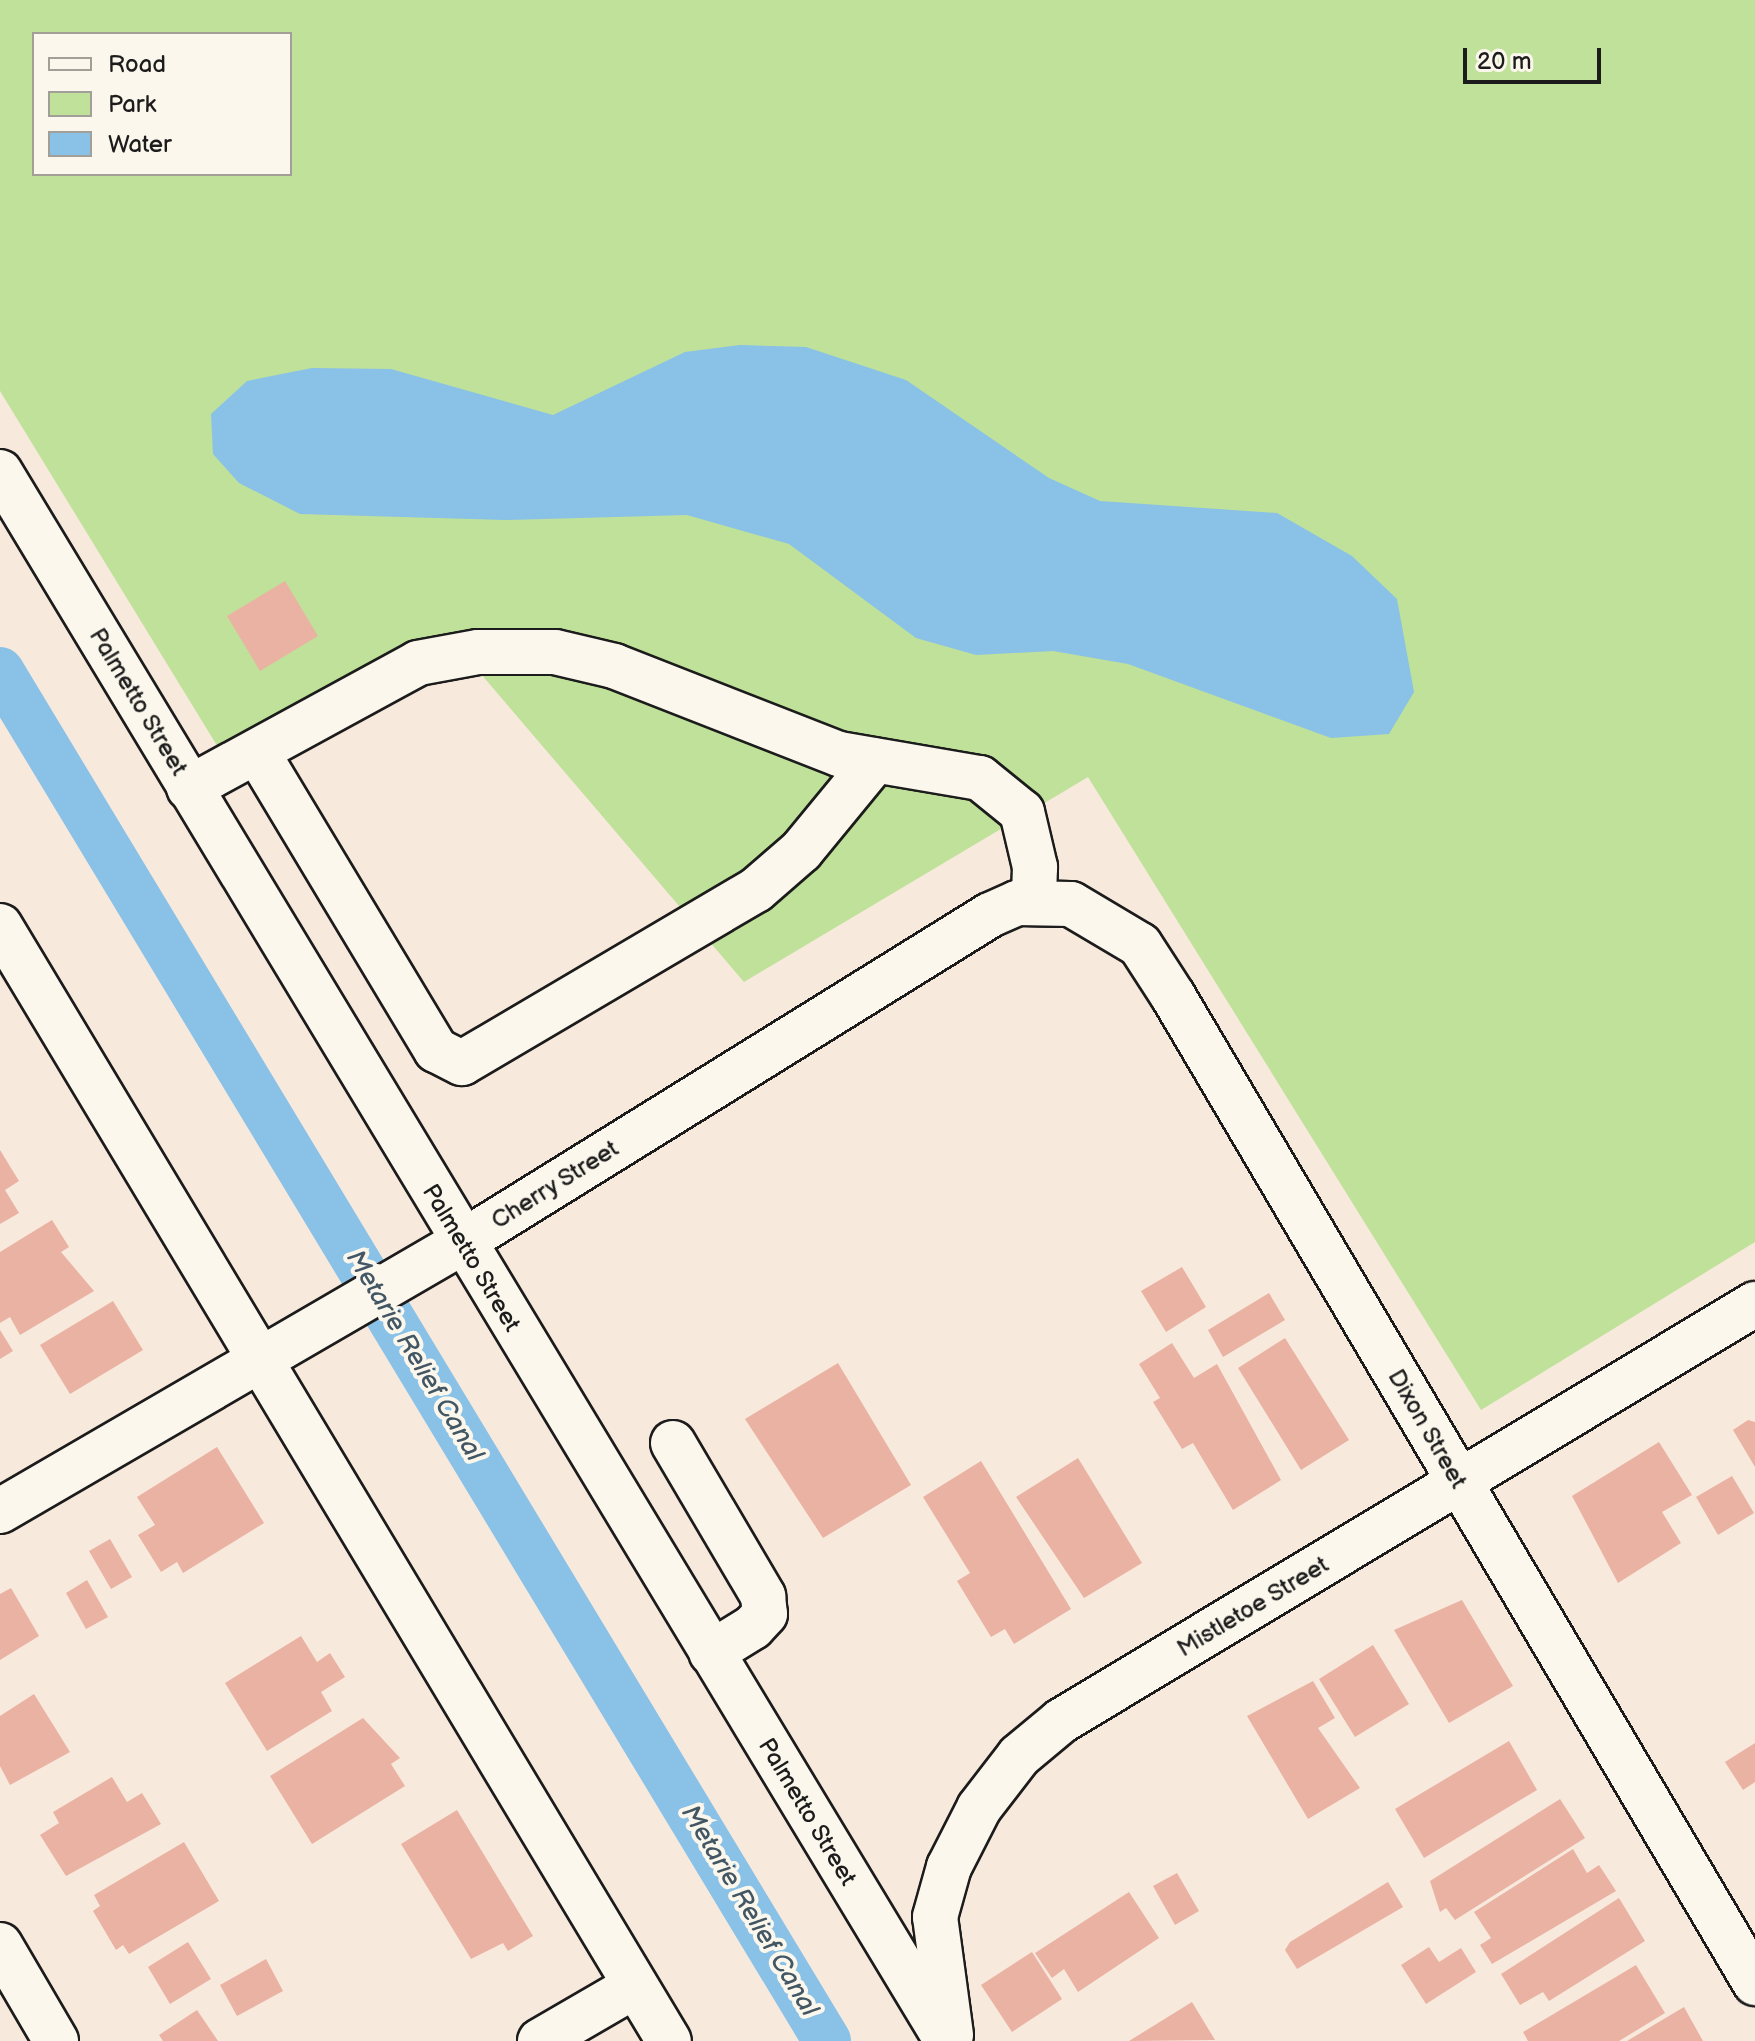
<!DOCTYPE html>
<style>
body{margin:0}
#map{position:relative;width:1755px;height:2041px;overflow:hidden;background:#f8e9dd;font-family:"Balsamiq Sans",sans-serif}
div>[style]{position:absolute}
.green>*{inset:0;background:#bfe19a}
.water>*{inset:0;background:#89c1e7}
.canal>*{height:48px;margin:-24px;padding:0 24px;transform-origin:24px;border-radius:24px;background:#89c1e7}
.building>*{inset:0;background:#eab2a2}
.roads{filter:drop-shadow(2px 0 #1c1c1c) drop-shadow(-2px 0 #1c1c1c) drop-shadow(0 2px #1c1c1c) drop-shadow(0 -2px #1c1c1c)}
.minor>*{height:44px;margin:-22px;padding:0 22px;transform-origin:22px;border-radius:22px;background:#fbf7ec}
span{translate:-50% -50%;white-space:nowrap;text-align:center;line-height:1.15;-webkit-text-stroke:8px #fbf7ec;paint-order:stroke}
.street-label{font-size:24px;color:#1c1c1c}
.water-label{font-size:26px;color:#425663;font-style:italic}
.legend{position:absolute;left:32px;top:32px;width:260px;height:144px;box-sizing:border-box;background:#fbf7ec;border:2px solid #a29f99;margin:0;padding:10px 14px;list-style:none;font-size:24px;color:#1c1c1c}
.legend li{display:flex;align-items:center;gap:16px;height:40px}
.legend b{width:40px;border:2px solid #a29f99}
.scale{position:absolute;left:1463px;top:48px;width:138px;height:36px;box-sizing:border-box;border:4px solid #1c1c1c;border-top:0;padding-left:10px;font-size:24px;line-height:28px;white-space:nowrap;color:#1c1c1c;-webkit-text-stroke:6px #fbf7ec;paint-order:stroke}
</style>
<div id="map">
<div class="green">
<div style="clip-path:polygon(evenodd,0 0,1755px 0,1755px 1242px,1481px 1410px,1088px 777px,744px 982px,457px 646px,235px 775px,0 391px,0 0,34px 34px,290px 34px,290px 174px,34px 174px,34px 34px)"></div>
</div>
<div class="water">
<div style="clip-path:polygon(740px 345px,806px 347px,906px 380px,1049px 478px,1100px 501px,1277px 513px,1352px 556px,1397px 599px,1414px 692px,1389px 734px,1331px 738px,1128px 664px,1053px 651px,976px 655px,916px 638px,789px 544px,687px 515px,505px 520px,300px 514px,239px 483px,213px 454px,211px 414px,247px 381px,312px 368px,391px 369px,553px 415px,685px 352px)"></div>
</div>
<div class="canal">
<div style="left:0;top:671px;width:1600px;rotate:58.88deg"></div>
</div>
<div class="building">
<div style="clip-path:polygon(285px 581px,318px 636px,260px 671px,227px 616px)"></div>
<div style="clip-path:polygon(0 1150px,19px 1181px,5px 1190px,19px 1213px,0 1224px)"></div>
<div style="clip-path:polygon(52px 1220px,69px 1247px,61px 1252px,94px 1291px,20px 1335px,10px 1317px,0 1323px,0 1252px)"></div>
<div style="clip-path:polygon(1182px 1267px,1206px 1307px,1166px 1332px,1141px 1291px)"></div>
<div style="clip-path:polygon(1269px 1293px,1285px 1320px,1223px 1357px,1208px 1330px)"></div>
<div style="clip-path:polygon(113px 1301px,143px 1350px,70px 1394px,40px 1345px)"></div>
<div style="clip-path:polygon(0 1330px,13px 1351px,0 1359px)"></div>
<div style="clip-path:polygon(1285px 1338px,1349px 1440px,1301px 1470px,1238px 1368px)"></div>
<div style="clip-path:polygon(1172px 1343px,1194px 1378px,1217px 1364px,1281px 1480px,1233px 1510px,1193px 1443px,1182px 1449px,1153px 1402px,1160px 1398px,1139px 1364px)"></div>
<div style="clip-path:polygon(838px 1363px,911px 1485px,823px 1538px,745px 1419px)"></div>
<div style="clip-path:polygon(1748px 1420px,1755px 1422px,1755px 1467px,1733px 1430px)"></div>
<div style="clip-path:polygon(1659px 1442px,1692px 1495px,1662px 1512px,1681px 1543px,1618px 1583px,1572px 1496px)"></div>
<div style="clip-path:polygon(217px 1447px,264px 1523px,183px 1573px,177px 1562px,161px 1572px,138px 1535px,155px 1525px,137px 1497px)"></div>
<div style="clip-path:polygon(1078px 1458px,1142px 1563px,1084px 1598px,1016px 1497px)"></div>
<div style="clip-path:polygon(981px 1461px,1071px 1609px,1014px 1644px,1005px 1629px,991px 1637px,957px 1581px,970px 1573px,923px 1497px)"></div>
<div style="clip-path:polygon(1732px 1476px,1754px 1513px,1718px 1535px,1696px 1497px)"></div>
<div style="clip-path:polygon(110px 1539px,132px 1577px,111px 1589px,89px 1551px)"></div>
<div style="clip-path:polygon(87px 1580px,108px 1617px,86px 1629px,66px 1593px)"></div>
<div style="clip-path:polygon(11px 1588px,39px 1636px,0 1660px,0 1594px)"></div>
<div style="clip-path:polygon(1462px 1600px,1513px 1686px,1449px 1723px,1394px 1630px)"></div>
<div style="clip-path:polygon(301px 1636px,317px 1662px,330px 1653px,345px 1677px,321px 1692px,332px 1711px,267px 1751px,225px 1683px)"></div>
<div style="clip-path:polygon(1373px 1645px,1409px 1704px,1355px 1737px,1319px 1679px)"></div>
<div style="clip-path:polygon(1313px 1681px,1335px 1718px,1318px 1728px,1360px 1788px,1308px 1819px,1247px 1716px)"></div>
<div style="clip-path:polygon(34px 1694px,70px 1752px,10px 1785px,0 1766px,0 1716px)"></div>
<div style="clip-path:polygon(363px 1718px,400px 1758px,391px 1764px,405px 1786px,312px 1844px,270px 1776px)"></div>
<div style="clip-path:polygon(1509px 1741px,1537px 1790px,1424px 1858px,1395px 1809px)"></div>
<div style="clip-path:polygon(1755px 1743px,1755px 1782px,1743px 1790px,1725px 1762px)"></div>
<div style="clip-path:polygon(112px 1777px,127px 1802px,142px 1793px,161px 1824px,66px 1876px,40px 1835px,59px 1823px,53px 1812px)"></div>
<div style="clip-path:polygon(1560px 1799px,1585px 1838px,1455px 1920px,1446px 1908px,1440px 1912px,1430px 1881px)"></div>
<div style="clip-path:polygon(457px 1810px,533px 1936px,508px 1951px,503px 1943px,471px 1959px,401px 1844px)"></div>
<div style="clip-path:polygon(184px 1842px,219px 1901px,129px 1954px,123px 1945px,116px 1950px,93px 1911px,100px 1906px,94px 1895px)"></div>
<div style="clip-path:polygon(1573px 1849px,1587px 1873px,1599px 1865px,1616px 1891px,1492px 1964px,1480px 1945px,1491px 1938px,1474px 1912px)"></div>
<div style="clip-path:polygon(1177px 1873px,1199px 1911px,1175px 1925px,1153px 1886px)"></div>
<div style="clip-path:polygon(1388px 1882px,1403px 1907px,1297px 1969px,1285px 1950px,1290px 1942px)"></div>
<div style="clip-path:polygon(1129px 1892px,1159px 1938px,1078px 1992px,1064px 1969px,1052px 1978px,1035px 1953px)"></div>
<div style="clip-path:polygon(1619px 1898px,1645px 1941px,1549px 2001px,1543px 1992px,1520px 2005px,1501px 1974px)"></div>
<div style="clip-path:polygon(188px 1942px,211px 1979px,170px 2004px,148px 1967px)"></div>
<div style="clip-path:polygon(1429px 1947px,1439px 1962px,1461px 1948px,1476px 1972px,1426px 2004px,1401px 1965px)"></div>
<div style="clip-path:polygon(1032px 1952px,1062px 1999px,1012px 2032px,981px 1985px)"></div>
<div style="clip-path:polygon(266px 1959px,283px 1991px,237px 2016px,220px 1985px)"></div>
<div style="clip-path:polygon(1636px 1965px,1665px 2013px,1619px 2041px,1528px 2041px,1523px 2032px)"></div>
<div style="clip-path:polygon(1192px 2002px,1215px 2040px,1129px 2041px)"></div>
<div style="clip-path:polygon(1684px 2007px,1703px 2041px,1627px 2041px)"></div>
<div style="clip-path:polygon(197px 2010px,218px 2041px,163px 2041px,159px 2035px)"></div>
</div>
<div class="roads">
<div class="minor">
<div style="left:0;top:472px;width:1833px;rotate:58.89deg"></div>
<div style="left:257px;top:752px;width:348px;rotate:59deg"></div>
<div style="left:436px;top:1050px;width:29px;rotate:27deg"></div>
<div style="left:462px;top:1063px;width:341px;rotate:-30.5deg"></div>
<div style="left:756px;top:890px;width:60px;rotate:-40.9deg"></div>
<div style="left:801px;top:851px;width:117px;rotate:-50.6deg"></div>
<div style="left:189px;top:788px;width:261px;rotate:-28.6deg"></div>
<div style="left:418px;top:663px;width:61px;rotate:-10.4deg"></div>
<div style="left:478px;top:652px;width:77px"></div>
<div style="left:555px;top:652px;width:61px;rotate:13.3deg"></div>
<div style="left:614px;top:666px;width:242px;rotate:21.4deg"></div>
<div style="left:839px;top:754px;width:143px;rotate:9.7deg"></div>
<div style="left:980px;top:778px;width:54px;rotate:39deg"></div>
<div style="left:1022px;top:812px;width:57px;rotate:76.7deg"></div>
<div style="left:1035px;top:867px;width:35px;rotate:92deg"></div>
<div style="left:0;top:926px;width:1300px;rotate:59.04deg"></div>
<div style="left:673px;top:1443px;width:178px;rotate:59.5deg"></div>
<div style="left:763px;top:1596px;width:18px;rotate:84deg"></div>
<div style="left:765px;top:1614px;width:18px;rotate:133deg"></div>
<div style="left:753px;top:1627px;width:49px;rotate:148.2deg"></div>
<div style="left:0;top:1511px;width:533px;rotate:-30.17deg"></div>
<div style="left:461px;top:1243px;width:622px;rotate:-31.8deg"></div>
<div style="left:990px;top:915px;width:30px;rotate:-24deg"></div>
<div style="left:1017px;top:903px;width:54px;rotate:1.1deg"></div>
<div style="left:1071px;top:904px;width:80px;rotate:30.7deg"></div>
<div style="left:1140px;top:945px;width:61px;rotate:57.1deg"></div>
<div style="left:1173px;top:996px;width:1146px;rotate:59.47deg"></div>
<div style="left:0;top:1945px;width:111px;rotate:59.7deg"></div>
<div style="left:951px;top:2035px;width:119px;rotate:-97.7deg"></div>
<div style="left:935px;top:1917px;width:52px;rotate:-74.4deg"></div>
<div style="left:949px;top:1867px;width:66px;rotate:-63deg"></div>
<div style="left:979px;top:1808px;width:66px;rotate:-52.4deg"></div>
<div style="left:1019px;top:1756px;width:55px;rotate:-39.8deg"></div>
<div style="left:1061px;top:1721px;width:810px;rotate:-31deg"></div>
<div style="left:540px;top:2041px;width:110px;rotate:-30.1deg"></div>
</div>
</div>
<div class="street-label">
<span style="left:138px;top:702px;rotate:59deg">Palmetto Street</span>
<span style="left:555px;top:1185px;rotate:-32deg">Cherry Street</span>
<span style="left:471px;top:1258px;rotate:59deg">Palmetto Street</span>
<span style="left:1427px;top:1429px;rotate:60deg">Dixon Street</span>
<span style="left:1253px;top:1607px;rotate:-31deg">Mistletoe Street</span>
<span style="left:807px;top:1812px;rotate:59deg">Palmetto Street</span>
</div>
<div class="water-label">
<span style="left:414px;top:1356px;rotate:59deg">Metarie Relief Canal</span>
<span style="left:749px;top:1911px;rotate:59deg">Metarie Relief Canal</span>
</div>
<ul class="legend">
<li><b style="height:10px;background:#fbf7ec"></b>Road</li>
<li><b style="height:22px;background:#bfe19a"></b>Park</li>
<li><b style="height:22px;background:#89c1e7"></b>Water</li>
</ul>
<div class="scale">20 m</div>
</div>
